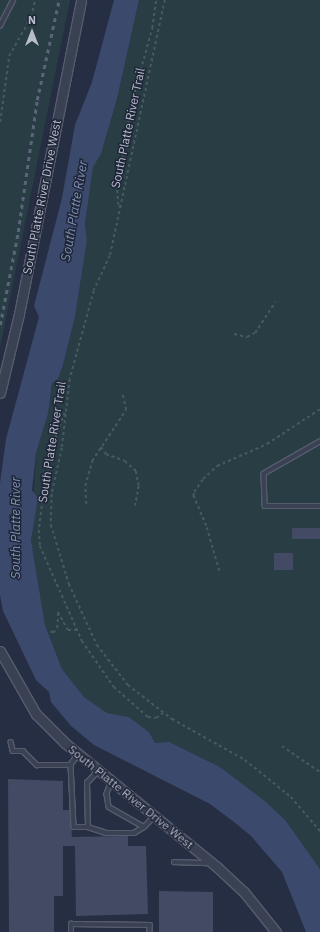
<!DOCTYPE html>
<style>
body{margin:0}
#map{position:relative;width:320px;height:932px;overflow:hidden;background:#262e43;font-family:"IBM Plex Sans",sans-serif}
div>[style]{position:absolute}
.green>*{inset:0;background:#283d44}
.water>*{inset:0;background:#3b496c}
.building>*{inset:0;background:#424b63}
.path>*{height:1.5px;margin-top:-0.75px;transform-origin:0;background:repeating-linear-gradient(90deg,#465a60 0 3px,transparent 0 6px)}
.roads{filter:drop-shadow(1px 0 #565c6d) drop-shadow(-1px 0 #565c6d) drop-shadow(0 1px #565c6d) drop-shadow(0 -1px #565c6d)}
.service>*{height:3.5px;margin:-1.75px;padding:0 1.75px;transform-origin:1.75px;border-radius:1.75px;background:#3a4153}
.tertiary>*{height:9px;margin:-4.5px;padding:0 4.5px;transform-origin:4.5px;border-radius:4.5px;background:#3a4153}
.rail>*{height:2.5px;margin-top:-1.25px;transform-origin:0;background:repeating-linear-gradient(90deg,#5c647a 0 4px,transparent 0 8px)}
span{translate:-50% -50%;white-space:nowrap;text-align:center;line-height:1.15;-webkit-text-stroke:3px #1f2638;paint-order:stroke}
.street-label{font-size:12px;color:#b8bdcc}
.water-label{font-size:13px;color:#7e8eb4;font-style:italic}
.north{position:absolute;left:12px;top:12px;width:40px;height:40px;-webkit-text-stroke:3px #1f2638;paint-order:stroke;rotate:0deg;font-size:11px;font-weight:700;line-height:16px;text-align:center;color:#b8bdcc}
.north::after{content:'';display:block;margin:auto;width:14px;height:18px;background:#b8bdcc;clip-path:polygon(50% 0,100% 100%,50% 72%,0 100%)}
</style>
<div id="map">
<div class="green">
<div style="clip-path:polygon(0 0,70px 0,0 348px)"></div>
<div style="clip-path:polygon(139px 0,320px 0,320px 869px,286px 821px,220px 767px,155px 743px,149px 732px,129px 717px,107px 713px,84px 697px,62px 669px,45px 625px,31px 540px,36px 453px,48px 414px,52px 383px,58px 379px,63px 365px,75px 317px,87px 240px,85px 224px,93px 167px,101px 154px,117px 99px)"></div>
</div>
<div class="water">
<div style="clip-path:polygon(114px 0,139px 0,117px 99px,101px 154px,93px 167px,85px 224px,87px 240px,75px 317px,63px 365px,58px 379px,52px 383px,48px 414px,36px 453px,32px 490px,38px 498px,31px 540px,45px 625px,62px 669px,84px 697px,107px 713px,129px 717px,149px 732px,155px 743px,169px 742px,220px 767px,266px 802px,286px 821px,320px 869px,320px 932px,306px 932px,282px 872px,251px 836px,234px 822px,210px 804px,94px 745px,71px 726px,51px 702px,49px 692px,36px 680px,3px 611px,0 595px,0 483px,6px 439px,39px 317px,34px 306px,62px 198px,75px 125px,92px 82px)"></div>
</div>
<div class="building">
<div style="clip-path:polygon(292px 528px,320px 528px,320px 539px,292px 539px)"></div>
<div style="clip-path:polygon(274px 553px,293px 553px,293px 570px,274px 570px)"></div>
<div style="clip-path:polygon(8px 779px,63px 781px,63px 810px,70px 810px,72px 837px,128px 836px,128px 846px,146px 846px,148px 914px,76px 916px,75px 846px,63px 846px,63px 896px,54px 896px,54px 932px,9px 932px)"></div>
<div style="clip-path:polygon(159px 891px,213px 892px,213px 932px,159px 932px)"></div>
</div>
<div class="path">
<div style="left:165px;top:0;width:262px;rotate:102.1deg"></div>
<div style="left:110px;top:256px;width:38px;rotate:115deg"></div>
<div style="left:94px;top:291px;width:91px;rotate:105.3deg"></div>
<div style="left:70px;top:379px;width:69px;rotate:96.6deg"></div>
<div style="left:62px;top:448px;width:47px;rotate:102.3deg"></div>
<div style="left:52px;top:494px;width:31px;rotate:92deg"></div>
<div style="left:51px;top:525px;width:62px;rotate:73deg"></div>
<div style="left:69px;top:584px;width:67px;rotate:65.3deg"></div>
<div style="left:97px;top:645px;width:51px;rotate:52.2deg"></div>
<div style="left:128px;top:685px;width:56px;rotate:37.7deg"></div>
<div style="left:172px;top:719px;width:84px;rotate:29.3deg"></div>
<div style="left:245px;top:760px;width:59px;rotate:38.8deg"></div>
<div style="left:291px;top:797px;width:45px;rotate:49.5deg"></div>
<div style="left:0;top:122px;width:67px;rotate:-82.2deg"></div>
<div style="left:9px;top:56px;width:45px;rotate:-60.6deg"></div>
<div style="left:31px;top:17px;width:17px;rotate:-77deg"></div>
<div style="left:121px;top:208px;width:4px;rotate:-135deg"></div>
<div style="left:118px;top:205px;width:16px;rotate:-94deg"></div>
<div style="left:117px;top:189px;width:85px;rotate:-80.5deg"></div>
<div style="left:131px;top:105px;width:80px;rotate:-74.7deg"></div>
<div style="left:152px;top:28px;width:28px;rotate:-82deg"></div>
<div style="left:234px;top:334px;width:13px;rotate:13deg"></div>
<div style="left:247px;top:337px;width:9px;rotate:-27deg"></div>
<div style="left:255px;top:333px;width:37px;rotate:-57deg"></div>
<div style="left:65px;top:413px;width:49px;rotate:110.3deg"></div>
<div style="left:48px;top:459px;width:72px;rotate:97.2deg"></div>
<div style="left:39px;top:530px;width:16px;rotate:86deg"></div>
<div style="left:40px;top:546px;width:104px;rotate:66.1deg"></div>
<div style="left:82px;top:641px;width:56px;rotate:55.2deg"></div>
<div style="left:114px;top:687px;width:45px;rotate:41.4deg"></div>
<div style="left:148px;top:717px;width:8px;rotate:7deg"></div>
<div style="left:156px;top:718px;width:10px;rotate:-37deg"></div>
<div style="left:101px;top:447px;width:9px;rotate:54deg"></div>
<div style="left:106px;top:454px;width:20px;rotate:20deg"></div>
<div style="left:125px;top:461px;width:15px;rotate:42deg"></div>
<div style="left:136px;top:471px;width:15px;rotate:79deg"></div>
<div style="left:139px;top:486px;width:20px;rotate:101deg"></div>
<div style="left:86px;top:504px;width:18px;rotate:-93deg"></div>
<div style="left:85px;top:486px;width:26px;rotate:-74deg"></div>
<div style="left:92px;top:461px;width:61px;rotate:-56.3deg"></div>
<div style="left:126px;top:410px;width:17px;rotate:-103deg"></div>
<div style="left:219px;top:571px;width:47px;rotate:-106.1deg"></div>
<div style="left:206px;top:526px;width:33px;rotate:-113deg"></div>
<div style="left:193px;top:496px;width:4px;rotate:-76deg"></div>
<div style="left:194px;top:492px;width:16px;rotate:-55deg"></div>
<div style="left:203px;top:479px;width:19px;rotate:-43deg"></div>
<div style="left:217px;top:466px;width:55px;rotate:-23.7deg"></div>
<div style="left:267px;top:444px;width:64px;rotate:-33.4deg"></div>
<div style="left:51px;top:631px;width:3px;rotate:45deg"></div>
<div style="left:53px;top:633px;width:6px;rotate:-51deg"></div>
<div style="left:57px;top:628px;width:16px;rotate:-86deg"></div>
<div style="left:58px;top:612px;width:21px;rotate:61deg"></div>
<div style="left:68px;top:630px;width:9px"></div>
<div style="left:282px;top:746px;width:46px;rotate:34.4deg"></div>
</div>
<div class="roads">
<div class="service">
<div style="left:0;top:26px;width:29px;rotate:-63deg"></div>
<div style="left:320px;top:442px;width:64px;rotate:150.3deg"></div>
<div style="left:264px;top:474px;width:32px;rotate:88deg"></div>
<div style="left:265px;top:506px;width:55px"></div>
<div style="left:11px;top:742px;width:9px;rotate:77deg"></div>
<div style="left:13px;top:751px;width:10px"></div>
<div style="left:23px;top:751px;width:20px;rotate:45deg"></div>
<div style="left:37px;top:765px;width:34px"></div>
<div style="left:78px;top:755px;width:12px;rotate:125deg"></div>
<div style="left:71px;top:765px;width:62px;rotate:87.2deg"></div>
<div style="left:74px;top:827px;width:14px"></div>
<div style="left:88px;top:827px;width:19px;rotate:18deg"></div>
<div style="left:106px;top:833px;width:28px"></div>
<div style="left:134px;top:833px;width:12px;rotate:-31deg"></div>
<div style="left:111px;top:783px;width:12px;rotate:110deg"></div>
<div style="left:107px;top:794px;width:13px;rotate:81deg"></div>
<div style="left:109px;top:807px;width:40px;rotate:29.7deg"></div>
<div style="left:144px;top:827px;width:14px;rotate:-45deg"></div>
<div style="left:88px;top:827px;width:44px;rotate:-91.3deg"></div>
<div style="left:87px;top:783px;width:16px;rotate:-47deg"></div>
<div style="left:174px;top:862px;width:34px;rotate:2deg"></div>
<div style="left:71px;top:932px;width:8px;rotate:-90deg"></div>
<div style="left:71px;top:924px;width:79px;rotate:0.7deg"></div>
<div style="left:150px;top:925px;width:7px;rotate:90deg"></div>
</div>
<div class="tertiary">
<div style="left:0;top:393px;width:81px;rotate:-76.5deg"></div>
<div style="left:19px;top:314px;width:320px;rotate:-78.8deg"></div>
<div style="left:0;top:651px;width:73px;rotate:60.3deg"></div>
<div style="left:36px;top:714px;width:41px;rotate:45deg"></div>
<div style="left:65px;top:743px;width:196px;rotate:39.2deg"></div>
<div style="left:217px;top:867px;width:37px;rotate:43deg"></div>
<div style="left:244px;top:892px;width:51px;rotate:51.3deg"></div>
</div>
</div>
<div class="rail">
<div style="left:0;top:325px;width:95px;rotate:-79deg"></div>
<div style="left:18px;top:232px;width:133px;rotate:-81.8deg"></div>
<div style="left:37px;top:100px;width:102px;rotate:-77.6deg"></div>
</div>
<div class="street-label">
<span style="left:128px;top:128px;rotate:-78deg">South Platte River Trail</span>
<span style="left:42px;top:197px;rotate:-79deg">South Platte River Drive West</span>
<span style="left:52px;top:442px;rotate:-81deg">South Platte River Trail</span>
<span style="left:131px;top:797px;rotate:39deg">South Platte River Drive West</span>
</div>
<div class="water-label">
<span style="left:75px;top:211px;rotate:-80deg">South Platte River</span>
<span style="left:16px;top:528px;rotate:-90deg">South Platte River</span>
</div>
<div class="north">N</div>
</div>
